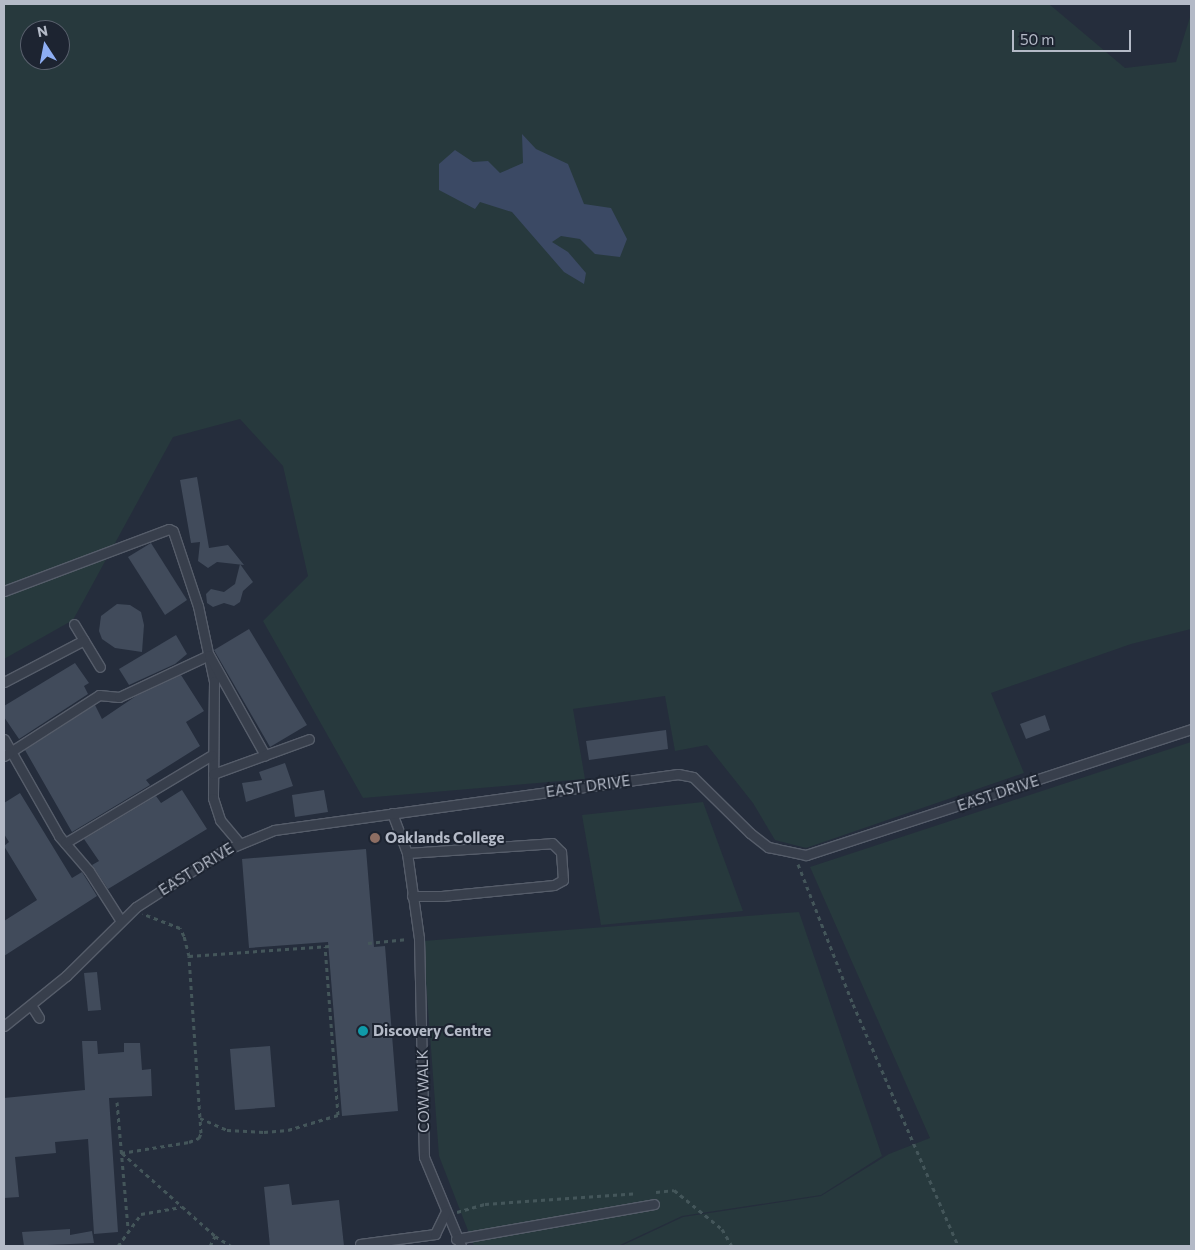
<!DOCTYPE html>
<style>
body{margin:0}
#map{position:relative;width:1195px;height:1250px;overflow:hidden;background:#252d3c;font-family:Commissioner,sans-serif}
div>[style]{position:absolute}
.green>*{inset:0;background:#27393d}
.water>*{inset:0;background:#3b4964}
.building>*{inset:0;background:#414b5b}
.path>*{height:3px;margin-top:-1.5px;transform-origin:0;background:repeating-linear-gradient(90deg,#44565a 0 4px,transparent 0 8px)}
.roads{filter:drop-shadow(1px 0 #565d6a) drop-shadow(-1px 0 #565d6a) drop-shadow(0 1px #565d6a) drop-shadow(0 -1px #565d6a)}
.service>*{height:9px;margin:-4.5px;padding:0 4.5px;transform-origin:4.5px;border-radius:4.5px;background:#383f4c}
.dots>*{width:14px;height:14px;translate:-50% -50%;box-sizing:border-box;border:2px solid #1d2431;border-radius:50%}
span{translate:-50% -50%;white-space:nowrap;text-align:center;line-height:1.15;-webkit-text-stroke:4px #1d2431;paint-order:stroke}
.street-label{font-size:15px;color:#b4bac7}
.poi-label{font-size:15px;color:#b4bac7;font-weight:700}
.left{translate:0 -50%;text-align:left}
.frame{position:absolute;inset:0;border:5px solid #b4bac7;pointer-events:none}
.north{position:absolute;left:20px;top:20px;width:50px;height:50px;box-sizing:border-box;background:#1d2431;border:1px solid #59606d;border-radius:50%;rotate:349deg;font-size:14px;font-weight:700;line-height:20px;text-align:center;color:#b4bac7}
.north::after{content:'';display:block;margin:auto;width:18px;height:22px;background:#8eaef3;clip-path:polygon(50% 0,100% 100%,50% 72%,0 100%)}
.scale{position:absolute;left:1012px;top:30px;width:119px;height:22px;box-sizing:border-box;border:2px solid #b4bac7;border-top:0;padding-left:6px;font-size:15px;line-height:18px;white-space:nowrap;color:#b4bac7;-webkit-text-stroke:4px #1d2431;paint-order:stroke}
</style>
<div id="map">
<div class="green">
<div style="clip-path:polygon(evenodd,4px 4px,1049px 4px,1125px 68px,1176px 62px,1191px 14px,1191px 629px,1131px 644px,991px 693px,1024px 773px,806px 848px,775px 840px,753px 803px,707px 745px,675px 751px,665px 696px,573px 709px,585px 779px,363px 798px,263px 621px,308px 576px,283px 466px,240px 419px,173px 437px,73px 620px,4px 659px,4px 4px,30px 30px,60px 30px,60px 60px,30px 60px,30px 30px)"></div>
<div style="clip-path:polygon(1191px 742px,1191px 1246px,621px 1246px,683px 1217px,821px 1196px,889px 1154px,930px 1138px,810px 867px)"></div>
<div style="clip-path:polygon(703px 802px,743px 911px,601px 925px,582px 815px)"></div>
<div style="clip-path:polygon(799px 912px,882px 1156px,821px 1195px,682px 1216px,618px 1246px,474px 1246px,439px 1156px,423px 941px)"></div>
</div>
<div class="water">
<div style="clip-path:polygon(522px 134px,536px 149px,568px 164px,584px 204px,611px 208px,627px 239px,620px 257px,595px 254px,580px 239px,561px 236px,552px 242px,568px 252px,586px 273px,584px 284px,564px 272px,512px 212px,480px 202px,475px 209px,439px 190px,439px 164px,455px 150px,473px 162px,488px 161px,500px 173px,523px 163px)"></div>
</div>
<div class="building">
<div style="clip-path:polygon(197px 477px,209px 548px,228px 545px,244px 565px,217px 562px,208px 568px,198px 561px,200px 542px,191px 543px,180px 480px)"></div>
<div style="clip-path:polygon(151px 543px,187px 600px,165px 615px,128px 557px)"></div>
<div style="clip-path:polygon(240px 564px,253px 582px,243px 591px,240px 602px,234px 606px,224px 603px,213px 607px,207px 603px,206px 594px,211px 589px,224px 592px,235px 584px)"></div>
<div style="clip-path:polygon(117px 604px,130px 605px,141px 612px,144px 625px,142px 652px,115px 648px,102px 639px,99px 631px,101px 616px)"></div>
<div style="clip-path:polygon(249px 629px,307px 725px,270px 747px,214px 650px)"></div>
<div style="clip-path:polygon(176px 635px,187px 654px,175px 664px,129px 685px,119px 669px)"></div>
<div style="clip-path:polygon(75px 663px,89px 683px,84px 686px,88px 694px,19px 739px,4px 717px,4px 706px)"></div>
<div style="clip-path:polygon(181px 675px,204px 711px,186px 722px,200px 746px,146px 780px,150px 785px,72px 832px,25px 750px,95px 705px,102px 719px,136px 696px)"></div>
<div style="clip-path:polygon(1045px 715px,1050px 730px,1026px 739px,1020px 724px)"></div>
<div style="clip-path:polygon(666px 730px,668px 749px,589px 760px,586px 741px)"></div>
<div style="clip-path:polygon(285px 763px,293px 786px,246px 802px,242px 783px,262px 780px,259px 772px)"></div>
<div style="clip-path:polygon(182px 790px,207px 829px,108px 889px,92px 865px,99px 861px,84px 839px,156px 796px,161px 803px)"></div>
<div style="clip-path:polygon(324px 790px,328px 812px,295px 817px,292px 795px)"></div>
<div style="clip-path:polygon(20px 793px,72px 878px,82px 872px,97px 896px,4px 956px,4px 921px,37px 900px,4px 846px,9px 842px,4px 834px,4px 803px)"></div>
<div style="clip-path:polygon(366px 849px,374px 947px,385px 946px,398px 1111px,342px 1116px,328px 942px,249px 948px,242px 859px)"></div>
<div style="clip-path:polygon(97px 972px,101px 1010px,88px 1011px,84px 973px)"></div>
<div style="clip-path:polygon(82px 1041px,97px 1041px,98px 1054px,124px 1052px,124px 1043px,140px 1043px,142px 1070px,151px 1069px,152px 1096px,109px 1098px,118px 1232px,94px 1234px,88px 1139px,55px 1142px,56px 1153px,15px 1157px,19px 1197px,4px 1198px,4px 1098px,85px 1090px)"></div>
<div style="clip-path:polygon(270px 1046px,275px 1107px,235px 1110px,230px 1049px)"></div>
<div style="clip-path:polygon(289px 1184px,292px 1205px,339px 1200px,344px 1246px,270px 1246px,264px 1187px)"></div>
<div style="clip-path:polygon(70px 1229px,70px 1235px,92px 1231px,94px 1243px,24px 1246px,22px 1232px)"></div>
</div>
<div class="path">
<div style="left:798px;top:864px;width:150px;rotate:68.6deg"></div>
<div style="left:853px;top:1004px;width:264px;rotate:66.5deg"></div>
<div style="left:368px;top:943px;width:40px;rotate:-5.7deg"></div>
<div style="left:189px;top:956px;width:141px;rotate:-4.1deg"></div>
<div style="left:117px;top:1102px;width:126px;rotate:85deg"></div>
<div style="left:200px;top:1118px;width:30px;rotate:24deg"></div>
<div style="left:227px;top:1130px;width:37px;rotate:3deg"></div>
<div style="left:264px;top:1132px;width:24px;rotate:-5deg"></div>
<div style="left:288px;top:1130px;width:52px;rotate:-16.7deg"></div>
<div style="left:338px;top:1115px;width:169px;rotate:-94.4deg"></div>
<div style="left:121px;top:1153px;width:69px;rotate:-9.2deg"></div>
<div style="left:189px;top:1142px;width:11px;rotate:-22deg"></div>
<div style="left:199px;top:1138px;width:5px;rotate:-68deg"></div>
<div style="left:201px;top:1133px;width:177px;rotate:-93.9deg"></div>
<div style="left:189px;top:956px;width:21px;rotate:-104deg"></div>
<div style="left:184px;top:936px;width:9px;rotate:-117deg"></div>
<div style="left:180px;top:928px;width:40px;rotate:-159deg"></div>
<div style="left:122px;top:1153px;width:125px;rotate:41.7deg"></div>
<div style="left:215px;top:1236px;width:19px;rotate:32deg"></div>
<div style="left:656px;top:1192px;width:18px;rotate:-6deg"></div>
<div style="left:674px;top:1190px;width:62px;rotate:39.1deg"></div>
<div style="left:722px;top:1229px;width:20px;rotate:60deg"></div>
<div style="left:457px;top:1212px;width:29px;rotate:-16deg"></div>
<div style="left:485px;top:1204px;width:152px;rotate:-4.1deg"></div>
<div style="left:118px;top:1246px;width:39px;rotate:-54deg"></div>
<div style="left:141px;top:1214px;width:41px;rotate:-9.9deg"></div>
<div style="left:210px;top:1246px;width:11px;rotate:-63deg"></div>
</div>
<div class="roads">
<div class="service">
<div style="left:4px;top:591px;width:176px;rotate:-20.6deg"></div>
<div style="left:169px;top:529px;width:4px;rotate:27deg"></div>
<div style="left:173px;top:531px;width:79px;rotate:71.6deg"></div>
<div style="left:198px;top:606px;width:77px;rotate:78deg"></div>
<div style="left:214px;top:681px;width:117px;rotate:90.5deg"></div>
<div style="left:213px;top:798px;width:23px;rotate:72deg"></div>
<div style="left:220px;top:820px;width:30px;rotate:50deg"></div>
<div style="left:74px;top:624px;width:50px;rotate:58.8deg"></div>
<div style="left:4px;top:682px;width:90px;rotate:-27.7deg"></div>
<div style="left:4px;top:739px;width:112px;rotate:60.4deg"></div>
<div style="left:59px;top:836px;width:46px;rotate:49.4deg"></div>
<div style="left:89px;top:871px;width:59px;rotate:57.4deg"></div>
<div style="left:4px;top:756px;width:113px;rotate:-32.7deg"></div>
<div style="left:99px;top:695px;width:20px;rotate:6deg"></div>
<div style="left:119px;top:697px;width:99px;rotate:-25deg"></div>
<div style="left:209px;top:655px;width:115px;rotate:60.8deg"></div>
<div style="left:213px;top:774px;width:102px;rotate:-20deg"></div>
<div style="left:392px;top:813px;width:43px;rotate:69.4deg"></div>
<div style="left:407px;top:853px;width:86px;rotate:82deg"></div>
<div style="left:419px;top:938px;width:219px;rotate:88.7deg"></div>
<div style="left:424px;top:1157px;width:96px;rotate:67.4deg"></div>
<div style="left:65px;top:843px;width:171px;rotate:-30.9deg"></div>
<div style="left:407px;top:853px;width:145px;rotate:-3.9deg"></div>
<div style="left:552px;top:843px;width:13px;rotate:45deg"></div>
<div style="left:561px;top:852px;width:28px;rotate:86deg"></div>
<div style="left:563px;top:880px;width:10px;rotate:151deg"></div>
<div style="left:554px;top:885px;width:113px;rotate:174.4deg"></div>
<div style="left:442px;top:896px;width:30px;rotate:180deg"></div>
<div style="left:31px;top:1005px;width:15px;rotate:58deg"></div>
<div style="left:4px;top:1026px;width:80px;rotate:-38.9deg"></div>
<div style="left:66px;top:976px;width:98px;rotate:-44.6deg"></div>
<div style="left:136px;top:907px;width:103px;rotate:-32.8deg"></div>
<div style="left:223px;top:851px;width:55px;rotate:-22.4deg"></div>
<div style="left:274px;top:830px;width:408px;rotate:-7.9deg"></div>
<div style="left:678px;top:774px;width:15px;rotate:11deg"></div>
<div style="left:693px;top:777px;width:80px;rotate:44.5deg"></div>
<div style="left:750px;top:833px;width:23px;rotate:38deg"></div>
<div style="left:768px;top:847px;width:39px;rotate:12deg"></div>
<div style="left:806px;top:855px;width:405px;rotate:-18.1deg"></div>
<div style="left:456px;top:1239px;width:201px;rotate:-10deg"></div>
<div style="left:360px;top:1244px;width:76px;rotate:-7.6deg"></div>
<div style="left:435px;top:1234px;width:25px;rotate:-64deg"></div>
</div>
</div>
<div class="dots">
<div style="left:375px;top:838px;background:#8d6e63"></div>
<div style="left:363px;top:1031px;background:#0f9aa8"></div>
</div>
<div class="street-label">
<span style="left:588px;top:786px;rotate:-8deg">EAST DRIVE</span>
<span style="left:998px;top:793px;rotate:-18deg">EAST DRIVE</span>
<span style="left:196px;top:869px;rotate:-32deg">EAST DRIVE</span>
<span style="left:423px;top:1091px;rotate:-91deg">COW WALK</span>
</div>
<div class="poi-label">
<span class="left" style="left:385px;top:838px">Oaklands College</span>
<span class="left" style="left:373px;top:1031px">Discovery Centre</span>
</div>
<div class="frame"></div>
<div class="north">N</div>
<div class="scale">50 m</div>
</div>
